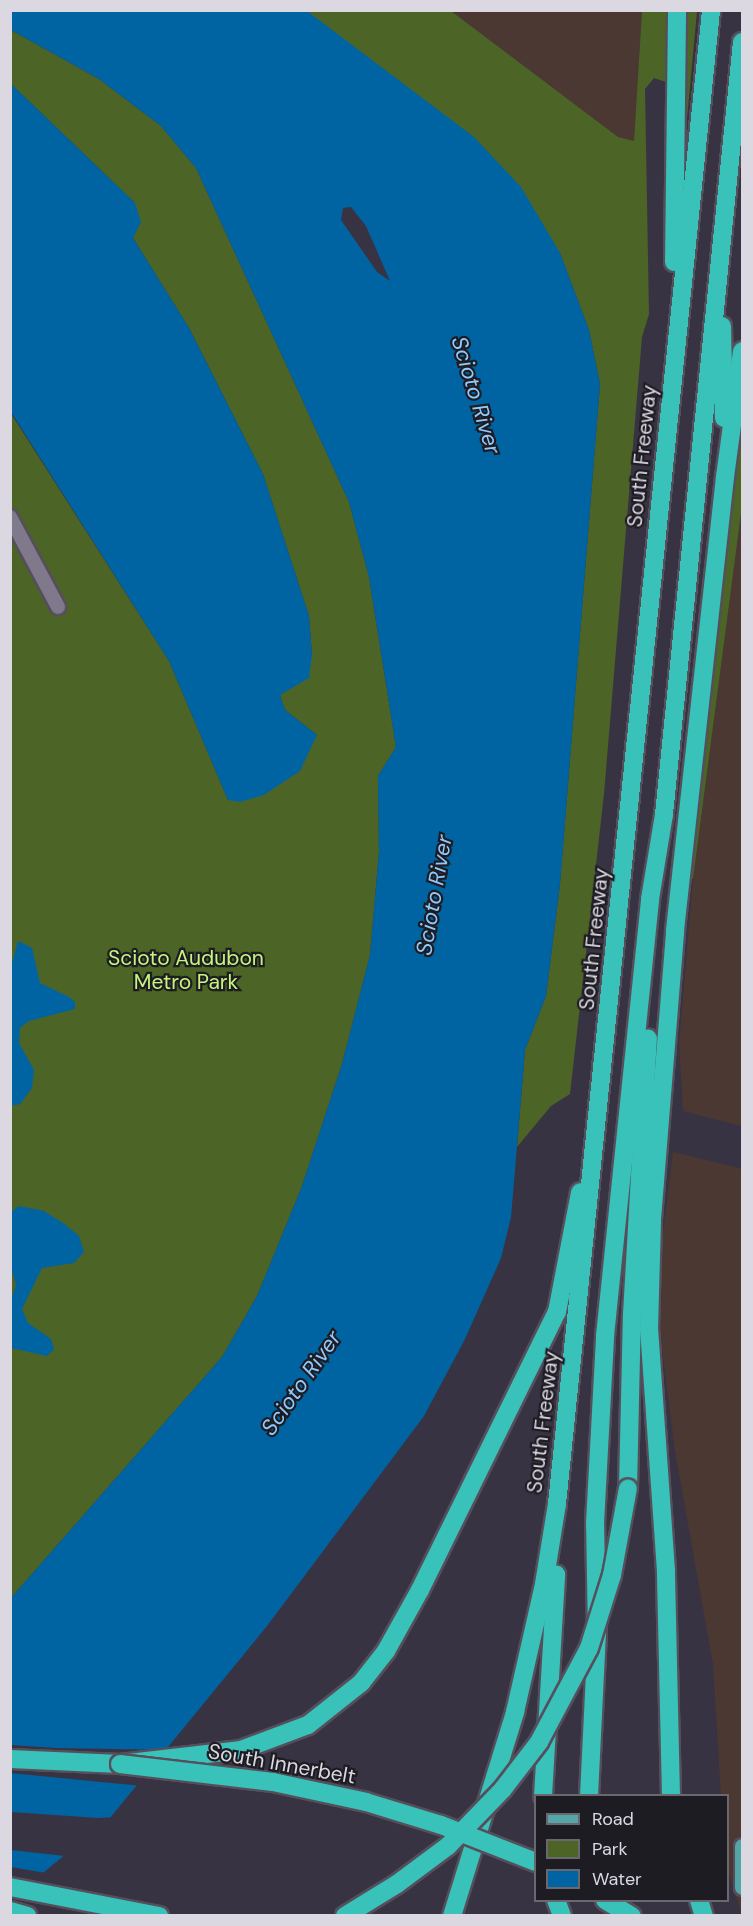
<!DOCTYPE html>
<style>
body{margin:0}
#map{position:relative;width:753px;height:1926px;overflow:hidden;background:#383342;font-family:"DM Sans",sans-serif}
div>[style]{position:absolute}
.industrial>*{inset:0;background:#4c3833}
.green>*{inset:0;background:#4c6425}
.water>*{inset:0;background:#0064a3}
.pier>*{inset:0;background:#383342}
.roads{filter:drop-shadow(2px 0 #554f5c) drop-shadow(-2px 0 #554f5c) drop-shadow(0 2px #554f5c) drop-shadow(0 -2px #554f5c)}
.minor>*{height:14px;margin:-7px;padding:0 7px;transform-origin:7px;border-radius:7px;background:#7f798b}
.major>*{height:15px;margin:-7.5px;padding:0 7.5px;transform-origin:7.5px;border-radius:7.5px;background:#54a5a7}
.highway>*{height:18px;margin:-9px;padding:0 9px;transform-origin:9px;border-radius:9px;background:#38c2b9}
.bridges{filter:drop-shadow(2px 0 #554f5c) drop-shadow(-2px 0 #554f5c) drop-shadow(0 2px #554f5c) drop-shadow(0 -2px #554f5c)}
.highway-bridge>*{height:18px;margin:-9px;padding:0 9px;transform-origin:9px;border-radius:9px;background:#38c2b9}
span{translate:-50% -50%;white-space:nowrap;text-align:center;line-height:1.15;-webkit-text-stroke:4.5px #1e1c23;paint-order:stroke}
.street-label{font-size:21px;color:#dcd8e2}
.park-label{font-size:21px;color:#c5f57c}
.water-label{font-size:22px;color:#90cafd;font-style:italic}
.frame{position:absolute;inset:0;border:12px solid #dcd8e2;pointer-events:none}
.legend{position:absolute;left:534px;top:1794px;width:195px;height:108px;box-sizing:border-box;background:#1e1c23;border:2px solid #6a676f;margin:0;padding:8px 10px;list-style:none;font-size:18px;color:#dcd8e2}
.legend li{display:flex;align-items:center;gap:12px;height:30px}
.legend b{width:30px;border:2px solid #6a676f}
</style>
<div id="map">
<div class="industrial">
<div style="clip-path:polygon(451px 11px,642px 11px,634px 141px,618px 137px)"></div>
<div style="clip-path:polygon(742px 506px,742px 1126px,683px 1111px,679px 1043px,693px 879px)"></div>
<div style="clip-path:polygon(673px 1152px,742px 1169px,742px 1915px,728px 1871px,728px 1796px,721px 1795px,713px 1664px,675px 1451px,660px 1332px,658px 1273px)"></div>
</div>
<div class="green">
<div style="clip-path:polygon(307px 11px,451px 11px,618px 137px,634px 141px,642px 11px,669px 11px,666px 82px,654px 78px,645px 89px,649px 314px,642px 337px,604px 794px,570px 1094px,551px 1106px,517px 1147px,525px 1050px,546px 996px,560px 884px,600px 384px,589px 330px,560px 253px)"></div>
<div style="clip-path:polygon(682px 11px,697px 11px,684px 151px)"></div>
<div style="clip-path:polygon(11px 30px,99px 79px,161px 126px,196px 168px,349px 502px,369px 577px,396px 747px,378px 776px,379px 852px,370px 955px,342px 1064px,301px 1189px,257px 1296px,222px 1357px,11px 1598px,10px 412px,169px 661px,228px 800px,317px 735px,285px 710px,280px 695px,312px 655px,309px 616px,263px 474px,189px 328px,133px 238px,135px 203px,11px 84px)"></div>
<div style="clip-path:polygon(742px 436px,742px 506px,693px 879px,674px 881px,712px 603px)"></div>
</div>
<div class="water">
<div style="clip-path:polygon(evenodd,11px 11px,307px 11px,474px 137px,521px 187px,560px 253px,589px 330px,600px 384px,560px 884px,546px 996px,525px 1050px,511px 1217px,501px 1258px,465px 1339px,424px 1416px,267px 1626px,110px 1818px,11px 1899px,11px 1598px,222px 1357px,257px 1296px,301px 1189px,342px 1064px,370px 955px,379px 852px,378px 776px,396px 747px,369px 577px,349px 502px,196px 168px,161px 126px,99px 79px,11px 30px,11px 11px,351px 207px,366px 226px,390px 281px,377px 272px,341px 220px,343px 208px,351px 207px)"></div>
<div style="clip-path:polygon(11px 84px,135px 203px,141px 222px,133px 238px,189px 328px,263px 474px,309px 616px,312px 655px,309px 678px,280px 695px,285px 710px,317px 735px,300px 771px,264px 795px,240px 802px,228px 800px,169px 661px,11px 412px)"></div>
<div style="clip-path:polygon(18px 941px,32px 948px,40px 983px,69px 997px,75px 1002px,75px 1009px,29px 1021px,20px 1028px,19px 1043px,34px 1070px,32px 1088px,20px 1104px,11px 1106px,11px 967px)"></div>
<div style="clip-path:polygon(19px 1206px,44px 1211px,63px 1223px,79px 1236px,84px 1252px,74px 1263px,42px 1268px,22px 1309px,28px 1323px,51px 1339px,54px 1349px,47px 1356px,11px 1348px,11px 1300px,16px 1285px,11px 1267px,11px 1212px)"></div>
</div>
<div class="pier">
<div style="clip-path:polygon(11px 1745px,56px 1748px,171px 1750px,142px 1786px,10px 1773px)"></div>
<div style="clip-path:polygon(11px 1812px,98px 1818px,115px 1817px,65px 1856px,11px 1850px)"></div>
<div style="clip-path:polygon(11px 1867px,46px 1873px,19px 1896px,10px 1894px)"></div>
</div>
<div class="roads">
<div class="minor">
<div style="left:10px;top:517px;width:102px;rotate:61.9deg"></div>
</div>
<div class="major">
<div style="left:742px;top:1846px;width:41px;rotate:90deg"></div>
</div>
<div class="highway">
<div style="left:674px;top:262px;width:252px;rotate:-89.3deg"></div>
<div style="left:722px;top:326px;width:92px;rotate:88.8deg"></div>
<div style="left:628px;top:1488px;width:174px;rotate:-88.7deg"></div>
<div style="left:632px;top:1314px;width:276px;rotate:-86.7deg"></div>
<div style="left:10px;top:1759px;width:110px;rotate:2.6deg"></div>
<div style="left:120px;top:1764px;width:122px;rotate:-6.6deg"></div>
<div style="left:241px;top:1750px;width:72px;rotate:-20.5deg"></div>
<div style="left:308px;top:1725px;width:68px;rotate:-38.4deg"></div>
<div style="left:361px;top:1683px;width:41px;rotate:-52deg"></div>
<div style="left:386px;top:1651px;width:70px;rotate:-60.9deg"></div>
<div style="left:420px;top:1590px;width:310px;rotate:-63.8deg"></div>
<div style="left:557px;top:1312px;width:122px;rotate:-79.1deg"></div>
<div style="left:543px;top:1796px;width:222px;rotate:-86.6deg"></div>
<div style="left:589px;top:1796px;width:163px;rotate:-87.2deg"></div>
<div style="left:597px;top:1633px;width:110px;rotate:-91deg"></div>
<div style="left:595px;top:1523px;width:187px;rotate:-86.9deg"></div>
<div style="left:605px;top:1336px;width:439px;rotate:-84.1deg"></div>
<div style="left:650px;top:899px;width:86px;rotate:-80.6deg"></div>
<div style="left:664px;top:814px;width:776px;rotate:-84.23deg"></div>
<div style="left:671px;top:1796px;width:225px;rotate:-91.3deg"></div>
<div style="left:666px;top:1571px;width:243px;rotate:-94deg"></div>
<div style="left:649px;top:1329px;width:110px;rotate:-88.4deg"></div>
<div style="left:652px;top:1219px;width:290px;rotate:-85.4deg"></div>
<div style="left:675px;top:930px;width:456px;rotate:-83.7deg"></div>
<div style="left:725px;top:477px;width:127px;rotate:-82.3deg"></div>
<div style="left:10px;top:1887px;width:152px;rotate:11deg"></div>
<div style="left:556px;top:1900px;width:17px;rotate:69deg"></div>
<div style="left:605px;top:1900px;width:31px;rotate:31deg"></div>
<div style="left:699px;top:1900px;width:17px;rotate:73deg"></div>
<div style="left:10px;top:1911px;width:18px;rotate:16deg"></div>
<div style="left:452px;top:1916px;width:214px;rotate:-72.8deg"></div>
<div style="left:515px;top:1712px;width:131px;rotate:-77.2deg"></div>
<div style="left:544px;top:1584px;width:81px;rotate:-80.8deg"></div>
<div style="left:557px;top:1504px;width:1502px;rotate:-84.11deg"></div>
</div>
</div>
<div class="bridges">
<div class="highway-bridge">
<div style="left:120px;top:1764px;width:154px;rotate:6.7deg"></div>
<div style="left:273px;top:1782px;width:95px;rotate:12.1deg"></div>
<div style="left:366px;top:1802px;width:78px;rotate:17deg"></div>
<div style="left:441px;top:1825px;width:102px;rotate:21.3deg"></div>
<div style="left:345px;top:1916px;width:61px;rotate:-31.6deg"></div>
<div style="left:397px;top:1884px;width:64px;rotate:-36.7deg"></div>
<div style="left:448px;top:1846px;width:79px;rotate:-46deg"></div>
<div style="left:503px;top:1789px;width:59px;rotate:-52.5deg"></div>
<div style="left:539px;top:1742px;width:106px;rotate:-62deg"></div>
<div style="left:589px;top:1648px;width:77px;rotate:-72.5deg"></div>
<div style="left:612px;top:1575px;width:88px;rotate:-79.6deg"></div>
</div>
</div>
<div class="street-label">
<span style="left:642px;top:456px;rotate:-84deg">South Freeway</span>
<span style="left:594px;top:939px;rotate:-84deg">South Freeway</span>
<span style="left:543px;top:1422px;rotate:-83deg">South Freeway</span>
<span style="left:282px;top:1764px;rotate:10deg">South Innerbelt</span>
</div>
<div class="park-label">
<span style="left:186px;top:970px">Scioto Audubon<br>Metro Park</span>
</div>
<div class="water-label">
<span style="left:476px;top:395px;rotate:73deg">Scioto River</span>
<span style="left:434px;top:895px;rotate:-80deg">Scioto River</span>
<span style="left:301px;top:1383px;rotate:-55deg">Scioto River</span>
</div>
<div class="frame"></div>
<ul class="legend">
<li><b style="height:8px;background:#54a5a7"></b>Road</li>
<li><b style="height:16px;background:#4c6425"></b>Park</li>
<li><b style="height:16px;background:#0064a3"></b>Water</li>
</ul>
</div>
